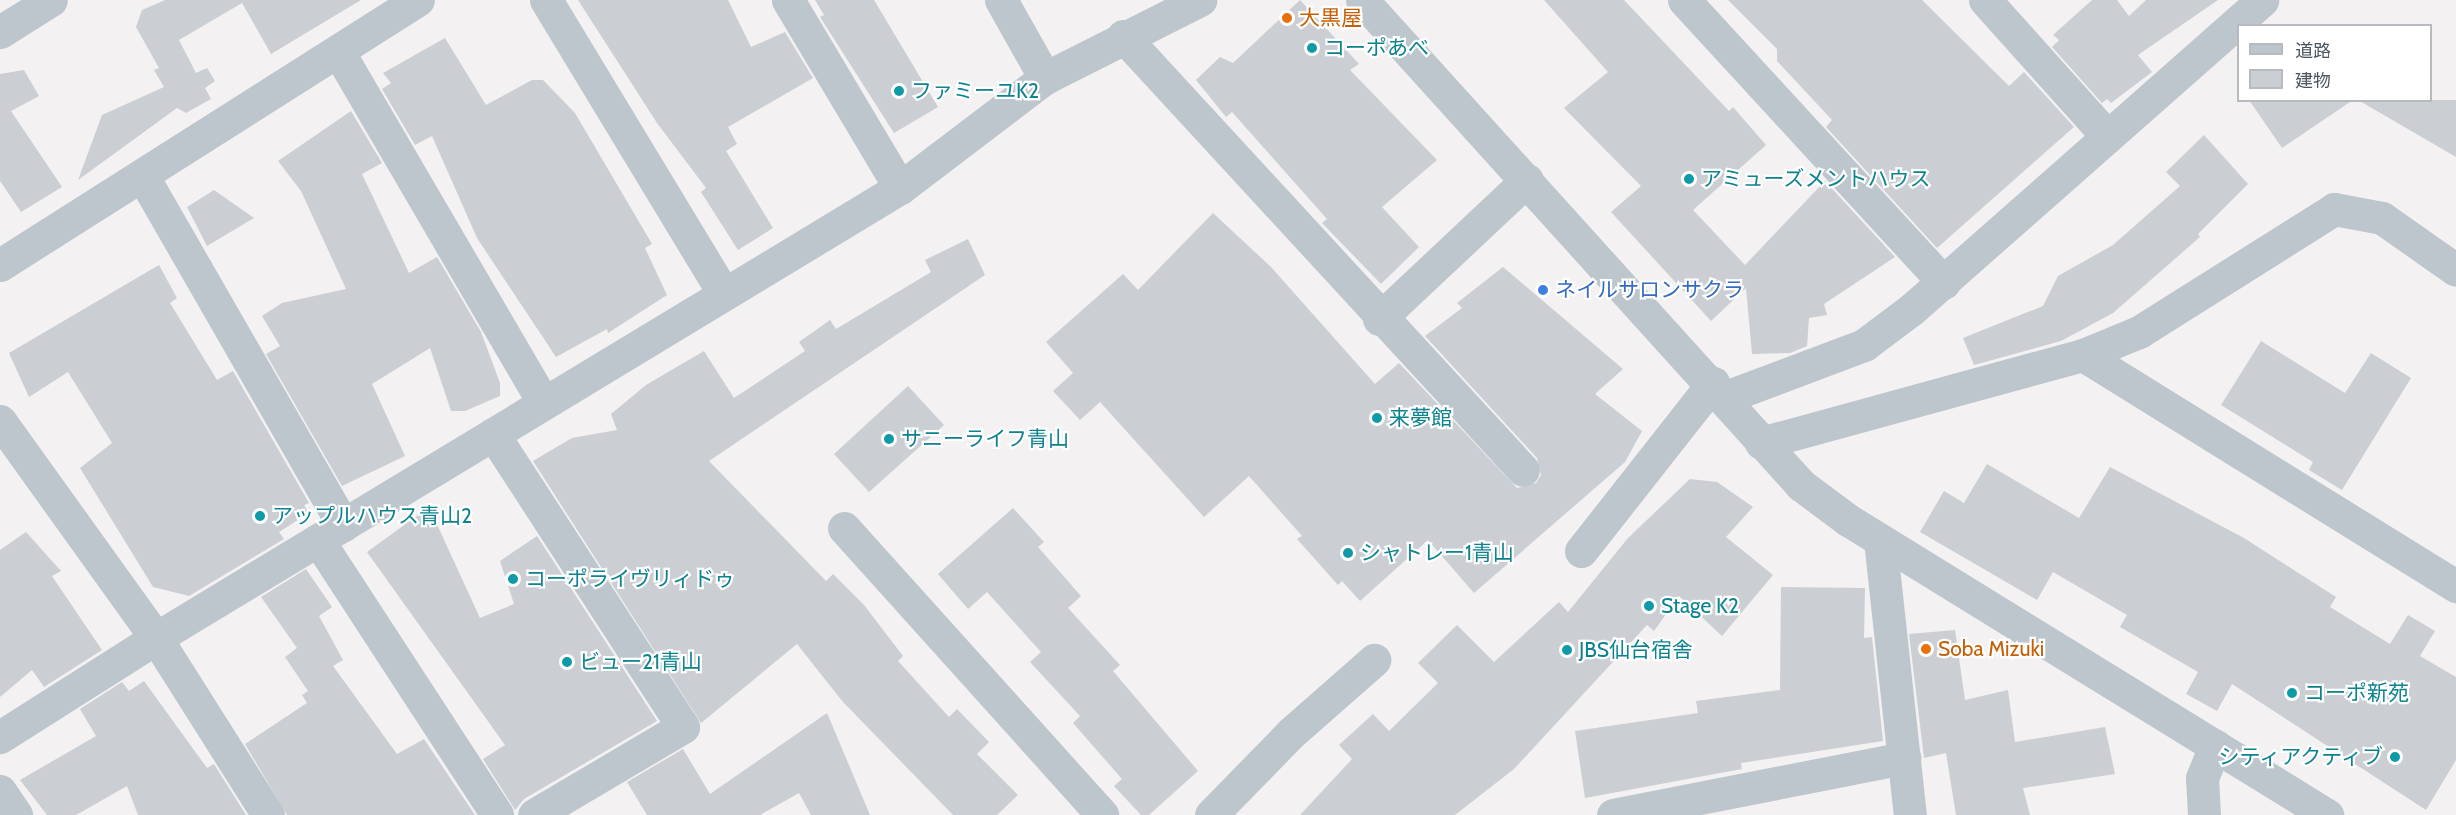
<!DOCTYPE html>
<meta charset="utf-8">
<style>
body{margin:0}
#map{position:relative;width:2456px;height:815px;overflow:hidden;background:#f3f1f1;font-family:Cabin,"Noto Sans JP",sans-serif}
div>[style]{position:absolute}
.building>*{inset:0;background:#cbced3}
.minor>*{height:33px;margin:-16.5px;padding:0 16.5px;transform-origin:16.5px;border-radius:16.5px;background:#bec6cd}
.dots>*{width:16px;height:16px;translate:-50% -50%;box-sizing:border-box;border:3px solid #fff;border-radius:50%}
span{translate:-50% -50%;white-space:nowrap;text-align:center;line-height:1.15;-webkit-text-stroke:4.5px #fff;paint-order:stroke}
.food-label{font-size:21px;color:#c56008}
.left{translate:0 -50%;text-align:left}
.culture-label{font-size:21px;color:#0d838f}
.right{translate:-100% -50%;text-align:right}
.shop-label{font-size:21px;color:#366cbe}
.legend{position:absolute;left:2237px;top:24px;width:195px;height:78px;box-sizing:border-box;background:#fff;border:2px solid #b7bbbf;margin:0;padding:8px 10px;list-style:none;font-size:18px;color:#4a555e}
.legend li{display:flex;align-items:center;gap:12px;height:30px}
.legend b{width:30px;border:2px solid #b7bbbf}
</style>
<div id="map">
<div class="building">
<div style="clip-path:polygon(165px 0,361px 0,271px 54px,242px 3px,179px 40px,196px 73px,207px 68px,215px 81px,205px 88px,211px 99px,186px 113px,177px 108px,78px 180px,102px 115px,164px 87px,154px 70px,159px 68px,136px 27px,142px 10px)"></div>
<div style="clip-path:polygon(578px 0,728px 0,751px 47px,785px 32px,813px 78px,728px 127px,737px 144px,726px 151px,773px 228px,738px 250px,701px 192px,706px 188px,657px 123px)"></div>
<div style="clip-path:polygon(815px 0,874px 0,938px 107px,894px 133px,820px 17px,824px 15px)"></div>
<div style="clip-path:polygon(1300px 0,1359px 64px,1350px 70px,1437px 160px,1382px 207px,1419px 247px,1381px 284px,1322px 223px,1327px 219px,1232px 112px,1226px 117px,1196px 80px,1220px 57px,1233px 63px)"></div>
<div style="clip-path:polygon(1544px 0,1624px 0,1729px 111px,1733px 107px,1766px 145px,1693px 210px,1745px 265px,1825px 181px,1895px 257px,1824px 304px,1827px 315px,1809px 318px,1807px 346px,1790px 353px,1752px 354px,1746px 288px,1711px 321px,1611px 212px,1641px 186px,1564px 108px,1608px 72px)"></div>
<div style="clip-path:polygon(1728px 0,1922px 0,2009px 86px,2024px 72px,2074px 127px,1937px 248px,1826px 127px,1832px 120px,1777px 61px,1777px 49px)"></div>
<div style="clip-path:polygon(2092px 0,2117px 0,2129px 16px,2146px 0,2218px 0,2138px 55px,2152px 72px,2111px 103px,2107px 99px,2102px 103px,2052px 47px,2059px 40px,2053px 35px)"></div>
<div style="clip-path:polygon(445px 38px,486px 105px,532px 80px,543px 80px,575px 113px,652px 244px,645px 248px,667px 295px,608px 333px,607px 329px,556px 357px,477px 238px,432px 136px,415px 145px,382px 89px,391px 83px,383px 73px)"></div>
<div style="clip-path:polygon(24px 70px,39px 96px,11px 111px,62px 187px,21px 212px,0 181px,0 74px)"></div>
<div style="clip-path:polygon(2249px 100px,2353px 100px,2282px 148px)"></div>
<div style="clip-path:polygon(2358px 100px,2456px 100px,2456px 157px)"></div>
<div style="clip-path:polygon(351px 111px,382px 163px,362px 174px,409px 273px,437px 257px,481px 332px,500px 383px,500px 396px,465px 411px,451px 411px,430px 348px,372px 384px,405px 456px,342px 486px,266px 354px,280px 346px,262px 316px,282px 303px,346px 289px,301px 191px,278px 161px)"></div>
<div style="clip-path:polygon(2204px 135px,2248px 184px,2198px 234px,2200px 237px,2113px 313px,2061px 341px,1974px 365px,1963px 338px,2043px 306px,2058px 276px,2113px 245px,2180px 186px,2166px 172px)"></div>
<div style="clip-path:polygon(214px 190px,254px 218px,207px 246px,187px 207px)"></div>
<div style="clip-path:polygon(1213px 213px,1271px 267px,1375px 384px,1399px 363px,1517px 488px,1536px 483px,1541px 475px,1537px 458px,1425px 336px,1462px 308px,1457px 303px,1503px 267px,1623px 369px,1595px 394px,1642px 431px,1625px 462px,1474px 593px,1428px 540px,1360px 601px,1342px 581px,1338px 585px,1297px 539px,1302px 536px,1249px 476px,1204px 517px,1100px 402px,1080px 420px,1053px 391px,1073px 373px,1046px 342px,1123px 274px,1138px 290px)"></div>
<div style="clip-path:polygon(968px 239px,985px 275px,709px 461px,826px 581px,833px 574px,864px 605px,903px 656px,898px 661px,949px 717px,957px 709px,989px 742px,977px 754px,1018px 795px,997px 815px,953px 815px,843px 702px,797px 644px,701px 723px,533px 461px,572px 438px,617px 430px,611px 414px,646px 385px,704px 351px,734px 398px,805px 351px,799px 342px,830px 320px,836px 329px,931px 272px,925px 260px)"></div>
<div style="clip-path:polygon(159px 265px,177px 298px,170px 303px,217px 380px,233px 371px,309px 503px,304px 505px,309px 513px,279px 532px,284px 539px,189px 596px,153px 587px,80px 468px,112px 443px,68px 372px,29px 397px,9px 353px)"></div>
<div style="clip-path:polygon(2261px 341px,2345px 393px,2371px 353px,2411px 378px,2342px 490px,2309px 470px,2313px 462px,2221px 405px)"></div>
<div style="clip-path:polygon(908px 386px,944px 425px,869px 492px,834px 454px)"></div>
<div style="clip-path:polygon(1987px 464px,2079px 518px,2110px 467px,2244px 538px,2336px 597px,2330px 607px,2390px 644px,2408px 615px,2435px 631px,2420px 656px,2456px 677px,2456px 760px,2426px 810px,2232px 684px,2217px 711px,2186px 694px,2198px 672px,2120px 627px,2127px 615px,2053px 572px,2037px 600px,1920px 532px,1944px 491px,1964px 503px)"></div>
<div style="clip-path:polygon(1690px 479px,1717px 482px,1753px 507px,1726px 537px,1773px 575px,1722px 636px,1679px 596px,1654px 631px,1647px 625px,1514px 769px,1455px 815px,1300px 815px,1352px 759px,1339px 745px,1373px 714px,1389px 731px,1438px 683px,1418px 663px,1457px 625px,1494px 662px,1559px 602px,1568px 612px,1628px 538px)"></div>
<div style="clip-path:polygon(429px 507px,480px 618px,514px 604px,500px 561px,537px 536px,657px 721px,524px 799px,515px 810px,483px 759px,505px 745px,367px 552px)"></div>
<div style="clip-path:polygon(1013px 508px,1044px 542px,1038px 547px,1081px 596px,1068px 608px,1120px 665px,1113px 671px,1198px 771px,1149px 815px,1141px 815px,1114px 786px,1122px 779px,1073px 723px,1080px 716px,1030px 662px,1041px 652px,987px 592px,968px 609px,938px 574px)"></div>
<div style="clip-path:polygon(26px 532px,61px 571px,52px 576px,102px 650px,44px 687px,32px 670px,0 697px,0 550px)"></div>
<div style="clip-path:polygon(306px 569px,332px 607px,319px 616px,343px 660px,333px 666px,397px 754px,424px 739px,475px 815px,287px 815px,245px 744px,307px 703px,302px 695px,308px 691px,285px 657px,297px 648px,261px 597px)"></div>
<div style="clip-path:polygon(1781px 587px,1865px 588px,1864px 638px,1872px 637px,1883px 741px,1741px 763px,1742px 769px,1585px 798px,1575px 731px,1698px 713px,1696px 701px,1780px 690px)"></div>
<div style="clip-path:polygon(1955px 630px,1965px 700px,2008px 690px,2015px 742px,2105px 727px,2115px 774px,2023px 788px,2030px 815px,1956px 815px,1946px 753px,1924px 758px,1909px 634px)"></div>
<div style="clip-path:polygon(144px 681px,207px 768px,214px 764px,246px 815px,138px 815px,127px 786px,76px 815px,47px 815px,20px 780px,96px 736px,80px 709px,122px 682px,129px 691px)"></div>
<div style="clip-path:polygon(827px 713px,870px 815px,811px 815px,799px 793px,760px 815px,647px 815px,627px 782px,683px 749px,710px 794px)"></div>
</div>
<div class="minor">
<div style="left:546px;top:0;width:344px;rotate:58.8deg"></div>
<div style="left:788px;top:0;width:219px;rotate:59.2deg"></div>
<div style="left:1001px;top:0;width:90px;rotate:60.6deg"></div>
<div style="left:1362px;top:0;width:654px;rotate:47.85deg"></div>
<div style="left:1801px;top:485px;width:59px;rotate:36.7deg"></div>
<div style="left:1848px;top:520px;width:563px;rotate:31.63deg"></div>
<div style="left:1684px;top:0;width:384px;rotate:47.4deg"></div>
<div style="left:1985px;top:0;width:181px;rotate:48.1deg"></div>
<div style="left:0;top:32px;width:60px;rotate:-32.1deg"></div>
<div style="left:1123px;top:36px;width:590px;rotate:47.33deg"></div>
<div style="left:338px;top:51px;width:408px;rotate:59.7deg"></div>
<div style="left:142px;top:175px;width:404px;rotate:60.1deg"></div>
<div style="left:0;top:265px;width:495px;rotate:-32.4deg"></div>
<div style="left:1379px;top:319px;width:203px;rotate:-43.2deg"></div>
<div style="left:2083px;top:355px;width:439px;rotate:31.8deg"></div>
<div style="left:1723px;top:398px;width:151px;rotate:-20.6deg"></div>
<div style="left:1864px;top:345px;width:60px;rotate:-36.9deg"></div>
<div style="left:1912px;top:309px;width:467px;rotate:-41.4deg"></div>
<div style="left:0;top:421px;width:267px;rotate:54.3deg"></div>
<div style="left:156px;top:638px;width:185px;rotate:147.6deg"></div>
<div style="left:493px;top:434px;width:349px;rotate:57deg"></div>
<div style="left:683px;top:727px;width:173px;rotate:149.4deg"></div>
<div style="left:1761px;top:443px;width:334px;rotate:-15.3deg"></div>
<div style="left:2083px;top:355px;width:61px;rotate:-22.3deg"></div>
<div style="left:2139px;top:332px;width:231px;rotate:-32.2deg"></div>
<div style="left:2334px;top:209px;width:49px;rotate:10.6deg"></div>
<div style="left:2382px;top:218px;width:90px;rotate:35.1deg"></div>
<div style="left:844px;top:528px;width:386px;rotate:48deg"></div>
<div style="left:318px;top:540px;width:328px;rotate:56.9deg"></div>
<div style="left:1880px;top:540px;width:277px;rotate:83.8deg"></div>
<div style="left:1581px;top:551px;width:214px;rotate:-51.8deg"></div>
<div style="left:0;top:791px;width:29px;rotate:56deg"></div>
<div style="left:268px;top:815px;width:209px;rotate:-122.3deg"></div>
<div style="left:156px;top:638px;width:870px;rotate:-31.17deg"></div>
<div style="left:900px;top:188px;width:182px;rotate:-37.2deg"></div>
<div style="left:1045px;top:78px;width:174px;rotate:-26.7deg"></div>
<div style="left:1211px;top:815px;width:115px;rotate:-45.7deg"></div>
<div style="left:1291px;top:733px;width:111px;rotate:-41.3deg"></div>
<div style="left:1613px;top:815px;width:297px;rotate:-11.1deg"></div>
<div style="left:2204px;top:815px;width:37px;rotate:-93deg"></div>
<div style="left:2202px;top:778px;width:35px;rotate:-68deg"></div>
</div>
<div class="dots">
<div style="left:1287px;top:18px;background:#e8710a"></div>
<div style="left:1312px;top:48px;background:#0f9aa8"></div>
<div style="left:899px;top:91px;background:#0f9aa8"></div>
<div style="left:1689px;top:179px;background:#0f9aa8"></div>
<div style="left:1543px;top:290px;background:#3f7fe0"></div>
<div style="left:1377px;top:418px;background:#0f9aa8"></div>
<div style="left:889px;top:439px;background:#0f9aa8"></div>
<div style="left:260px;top:516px;background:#0f9aa8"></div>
<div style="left:1348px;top:553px;background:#0f9aa8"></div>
<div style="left:513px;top:579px;background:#0f9aa8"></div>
<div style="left:1649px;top:606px;background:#0f9aa8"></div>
<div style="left:1926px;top:649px;background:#e8710a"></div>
<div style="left:1567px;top:650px;background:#0f9aa8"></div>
<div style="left:567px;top:662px;background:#0f9aa8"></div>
<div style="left:2292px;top:693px;background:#0f9aa8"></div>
<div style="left:2395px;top:757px;background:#0f9aa8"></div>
</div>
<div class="food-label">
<span class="left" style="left:1299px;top:18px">大黒屋</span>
<span class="left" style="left:1938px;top:649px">Soba Mizuki</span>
</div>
<div class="culture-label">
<span class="left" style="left:1324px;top:48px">コーポあべ</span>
<span class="left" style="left:911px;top:91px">ファミーユK2</span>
<span class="left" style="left:1701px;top:179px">アミューズメントハウス</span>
<span class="left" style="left:1389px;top:418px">来夢館</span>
<span class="left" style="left:901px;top:439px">サニーライフ青山</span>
<span class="left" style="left:272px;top:516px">アップルハウス青山2</span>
<span class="left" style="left:1360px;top:553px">シャトレー1青山</span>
<span class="left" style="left:525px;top:579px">コーポライヴリィドゥ</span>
<span class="left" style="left:1661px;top:606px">Stage K2</span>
<span class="left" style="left:1579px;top:650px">JBS仙台宿舎</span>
<span class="left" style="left:579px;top:662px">ビュー21青山</span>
<span class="left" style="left:2304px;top:693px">コーポ新苑</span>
<span class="right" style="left:2383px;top:757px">シティアクティブ</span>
</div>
<div class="shop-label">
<span class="left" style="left:1555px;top:290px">ネイルサロンサクラ</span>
</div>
<ul class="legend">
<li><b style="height:8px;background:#bec6cd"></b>道路</li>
<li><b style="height:16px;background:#cbced3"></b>建物</li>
</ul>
</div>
